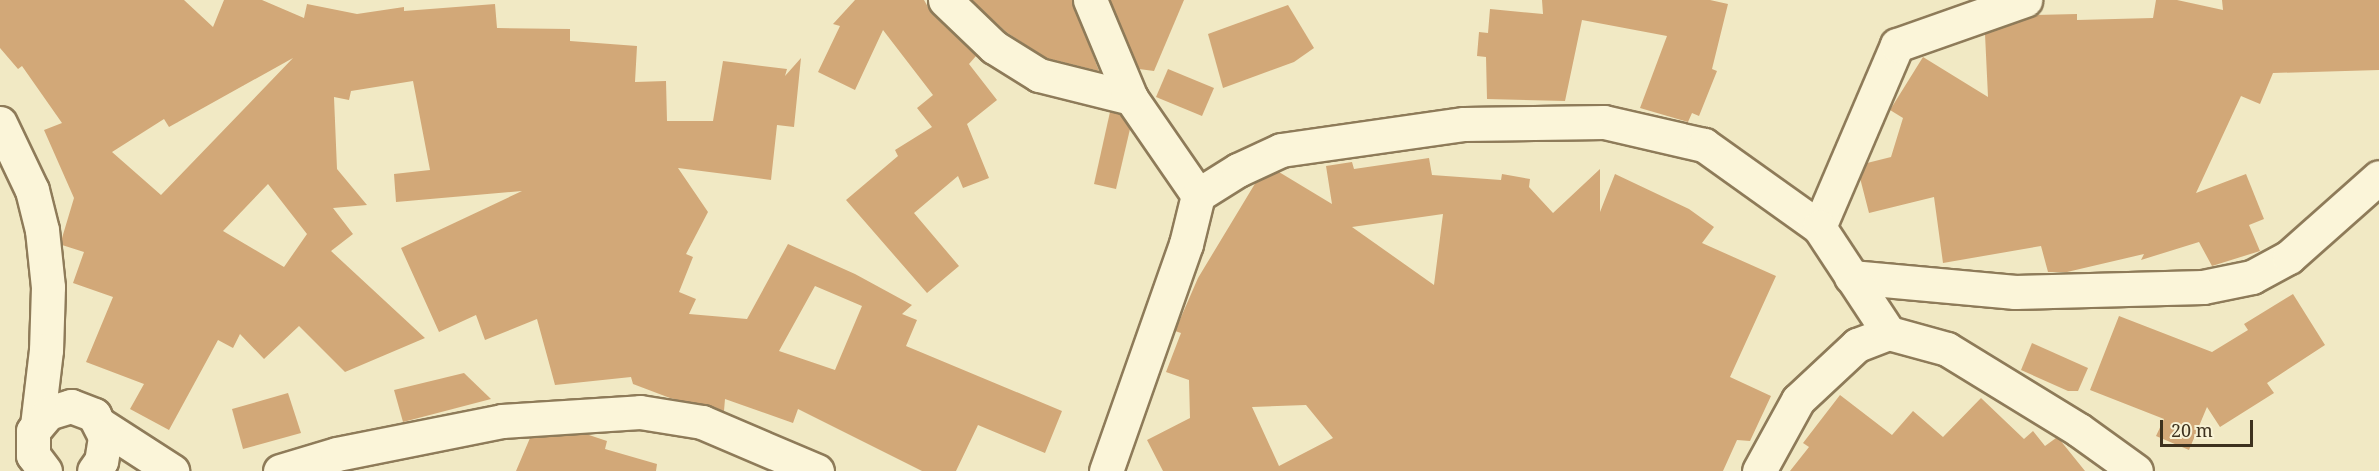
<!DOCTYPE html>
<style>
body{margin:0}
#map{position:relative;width:2379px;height:471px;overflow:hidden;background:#f1e9c4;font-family:"Noto Serif",serif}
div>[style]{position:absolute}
.building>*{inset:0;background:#d2a878}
.roads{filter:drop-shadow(2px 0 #8e7b59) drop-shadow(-2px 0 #8e7b59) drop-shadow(0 2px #8e7b59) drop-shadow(0 -2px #8e7b59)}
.minor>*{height:33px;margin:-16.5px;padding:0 16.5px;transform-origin:16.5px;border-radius:16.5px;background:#fbf5d9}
span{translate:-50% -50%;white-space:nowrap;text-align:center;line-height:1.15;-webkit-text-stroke:5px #f8f2d5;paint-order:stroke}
.scale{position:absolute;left:2160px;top:420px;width:93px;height:27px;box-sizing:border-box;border:3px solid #3d311e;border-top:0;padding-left:8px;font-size:18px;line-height:21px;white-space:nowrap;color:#3d311e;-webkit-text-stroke:4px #f8f2d5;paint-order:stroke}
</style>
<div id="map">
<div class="building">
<div style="clip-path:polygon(evenodd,0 0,184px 0,213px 27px,224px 0,262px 0,304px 18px,307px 4px,357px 14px,404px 7px,404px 11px,495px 4px,497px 28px,570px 29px,570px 41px,637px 46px,635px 82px,666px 81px,667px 121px,713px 121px,723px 61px,787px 69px,785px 76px,801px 58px,794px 127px,777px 125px,771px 180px,678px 168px,708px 212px,686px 254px,693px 257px,679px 292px,696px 299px,689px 314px,747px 319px,788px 244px,855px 274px,912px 305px,902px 314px,917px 320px,906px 346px,1062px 411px,1045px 453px,978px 425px,956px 471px,922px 471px,798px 409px,793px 423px,725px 399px,724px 411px,670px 398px,633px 384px,631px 377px,555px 385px,537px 319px,485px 340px,476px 315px,439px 332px,401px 248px,522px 191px,396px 202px,394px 174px,430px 170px,413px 81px,351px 91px,349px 100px,334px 97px,337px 169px,367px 205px,333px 208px,353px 234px,331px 251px,425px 338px,345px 372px,299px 326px,264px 359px,240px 334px,233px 348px,218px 340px,169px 430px,130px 409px,144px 384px,86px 362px,113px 297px,73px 283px,84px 252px,62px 245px,62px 238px,74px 198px,44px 130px,62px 123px,22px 66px,18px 69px,0 48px,0 0,293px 58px,161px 195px,112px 152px,164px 119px,169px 127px,293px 58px,0 0,268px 184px,307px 234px,284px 267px,223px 231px,268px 184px,0 0,815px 286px,862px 306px,835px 370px,779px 351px,815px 286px)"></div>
<div style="clip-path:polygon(855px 0,924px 0,932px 14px,976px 56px,969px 64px,997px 100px,967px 124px,989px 178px,963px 188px,958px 176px,914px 213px,959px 266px,927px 293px,846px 200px,898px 156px,895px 150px,932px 127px,917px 108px,933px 95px,883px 30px,855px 90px,818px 72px,840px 26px,833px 24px)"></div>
<div style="clip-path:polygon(972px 0,1072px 0,1099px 71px,1046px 58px,1006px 32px)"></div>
<div style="clip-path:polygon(1110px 0,1184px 0,1154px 71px,1139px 69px)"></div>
<div style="clip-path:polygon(1542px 0,1710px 0,1728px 4px,1712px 69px,1717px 71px,1699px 116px,1692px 113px,1688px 122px,1640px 108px,1667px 36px,1582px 20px,1565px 101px,1487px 99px,1486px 57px,1477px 56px,1479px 32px,1488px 33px,1490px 9px,1543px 14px)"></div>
<div style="clip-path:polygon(2156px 0,2177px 0,2223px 10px,2222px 0,2379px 0,2379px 70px,2273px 73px,2260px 104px,2241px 96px,2196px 193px,2246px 174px,2264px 219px,2249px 225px,2260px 251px,2212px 266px,2199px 242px,2141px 260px,2144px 254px,2067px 272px,2048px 272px,2041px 246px,1943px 263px,1934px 197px,1869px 213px,1860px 178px,1867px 163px,1891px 157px,1903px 118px,1890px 110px,1923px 57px,1988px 97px,1985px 34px,2035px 15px,2077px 14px,2077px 20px,2153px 18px)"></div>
<div style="clip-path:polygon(1288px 5px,1314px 48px,1294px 62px,1223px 88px,1208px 34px)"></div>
<div style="clip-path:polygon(1168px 69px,1214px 88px,1202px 116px,1156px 97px)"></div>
<div style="clip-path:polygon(1110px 112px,1120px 114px,1130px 129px,1116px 189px,1094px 184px)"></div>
<div style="clip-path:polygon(evenodd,1429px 158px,1432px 175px,1501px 180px,1502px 174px,1530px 179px,1529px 187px,1553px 213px,1600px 169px,1600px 212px,1615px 174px,1689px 209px,1714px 227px,1702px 243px,1776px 276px,1730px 377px,1771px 396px,1750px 441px,1737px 440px,1723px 471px,1163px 471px,1147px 440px,1190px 418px,1189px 380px,1166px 372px,1181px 333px,1175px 331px,1198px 278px,1256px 182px,1279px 172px,1332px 204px,1326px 166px,1352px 162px,1354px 169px,1429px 158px,1443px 214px,1434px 285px,1352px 227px,1443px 214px,1429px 158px,1306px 405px,1333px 438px,1279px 466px,1252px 407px,1306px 405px)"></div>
<div style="clip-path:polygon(2293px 294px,2325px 345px,2267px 383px,2274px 393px,2220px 427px,2207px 407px,2189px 450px,2156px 436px,2164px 419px,2090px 390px,2119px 316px,2212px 352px,2248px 330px,2244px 324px)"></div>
<div style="clip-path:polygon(2032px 343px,2088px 368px,2078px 391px,2068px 391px,2021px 370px)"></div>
<div style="clip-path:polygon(464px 373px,491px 399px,403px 422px,394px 390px)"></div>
<div style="clip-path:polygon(288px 393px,301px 433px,243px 449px,232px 409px)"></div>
<div style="clip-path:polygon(1840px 395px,1892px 435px,1913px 411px,1943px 437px,1981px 398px,2024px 439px,2033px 431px,2045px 446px,2056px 438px,2060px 440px,2085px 471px,1790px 471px,1809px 447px,1803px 443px)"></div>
<div style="clip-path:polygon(586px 434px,607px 441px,605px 449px,657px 464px,656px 471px,516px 471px,530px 438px)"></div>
</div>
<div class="roads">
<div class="minor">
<div style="left:945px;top:0;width:68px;rotate:43.8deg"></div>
<div style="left:994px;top:47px;width:53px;rotate:31.9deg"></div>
<div style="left:1039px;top:75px;width:95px;rotate:14deg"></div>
<div style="left:1131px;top:98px;width:118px;rotate:55.4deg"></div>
<div style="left:1090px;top:0;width:106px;rotate:67.3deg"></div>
<div style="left:0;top:123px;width:74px;rotate:64.5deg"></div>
<div style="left:32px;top:190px;width:41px;rotate:76deg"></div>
<div style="left:42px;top:230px;width:57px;rotate:84deg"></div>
<div style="left:48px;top:287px;width:63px;rotate:91.8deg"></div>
<div style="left:46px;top:350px;width:76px;rotate:96.8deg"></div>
<div style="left:1819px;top:227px;width:198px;rotate:-66.8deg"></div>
<div style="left:1897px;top:45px;width:136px;rotate:-19.4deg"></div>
<div style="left:1851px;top:277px;width:165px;rotate:5.2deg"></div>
<div style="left:2015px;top:292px;width:188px;rotate:-1.5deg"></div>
<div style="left:2203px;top:287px;width:50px;rotate:-11.5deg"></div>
<div style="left:2252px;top:277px;width:42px;rotate:-28.4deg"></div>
<div style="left:2289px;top:257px;width:120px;rotate:-41.6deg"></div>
<div style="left:101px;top:425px;width:85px;rotate:32.9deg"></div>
<div style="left:45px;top:471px;width:20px;rotate:-127deg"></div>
<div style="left:33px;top:455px;width:24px;rotate:-90deg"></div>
<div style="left:33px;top:431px;width:23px;rotate:-50deg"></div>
<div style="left:48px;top:413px;width:24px;rotate:-17deg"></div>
<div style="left:71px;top:406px;width:25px;rotate:21deg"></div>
<div style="left:94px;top:415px;width:25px;rotate:63deg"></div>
<div style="left:105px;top:437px;width:24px;rotate:99deg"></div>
<div style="left:101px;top:461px;width:12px;rotate:125deg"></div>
<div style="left:280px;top:471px;width:59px;rotate:-16.6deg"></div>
<div style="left:337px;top:454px;width:168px;rotate:-11.3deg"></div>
<div style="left:502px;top:421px;width:138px;rotate:-3.7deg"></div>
<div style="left:640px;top:412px;width:63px;rotate:9.2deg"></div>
<div style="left:702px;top:422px;width:125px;rotate:23.1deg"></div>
<div style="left:1106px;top:471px;width:241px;rotate:-70.6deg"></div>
<div style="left:1186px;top:244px;width:50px;rotate:-76.2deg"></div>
<div style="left:1198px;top:195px;width:47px;rotate:-32deg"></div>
<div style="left:1238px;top:170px;width:47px;rotate:-24.9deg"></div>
<div style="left:1281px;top:150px;width:185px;rotate:-8.1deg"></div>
<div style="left:1464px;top:124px;width:140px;rotate:-0.8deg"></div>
<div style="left:1604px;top:122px;width:103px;rotate:13deg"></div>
<div style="left:1704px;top:145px;width:141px;rotate:35.5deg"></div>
<div style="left:1819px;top:227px;width:127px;rotate:56.6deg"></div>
<div style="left:1759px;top:471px;width:81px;rotate:-61.2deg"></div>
<div style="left:1798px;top:400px;width:81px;rotate:-43deg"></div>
<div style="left:1857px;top:345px;width:34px;rotate:-21deg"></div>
<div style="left:1889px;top:333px;width:60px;rotate:15.4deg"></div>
<div style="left:1947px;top:349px;width:155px;rotate:31.5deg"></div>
<div style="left:2079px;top:430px;width:70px;rotate:35.7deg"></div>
</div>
</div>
<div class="scale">20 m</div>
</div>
